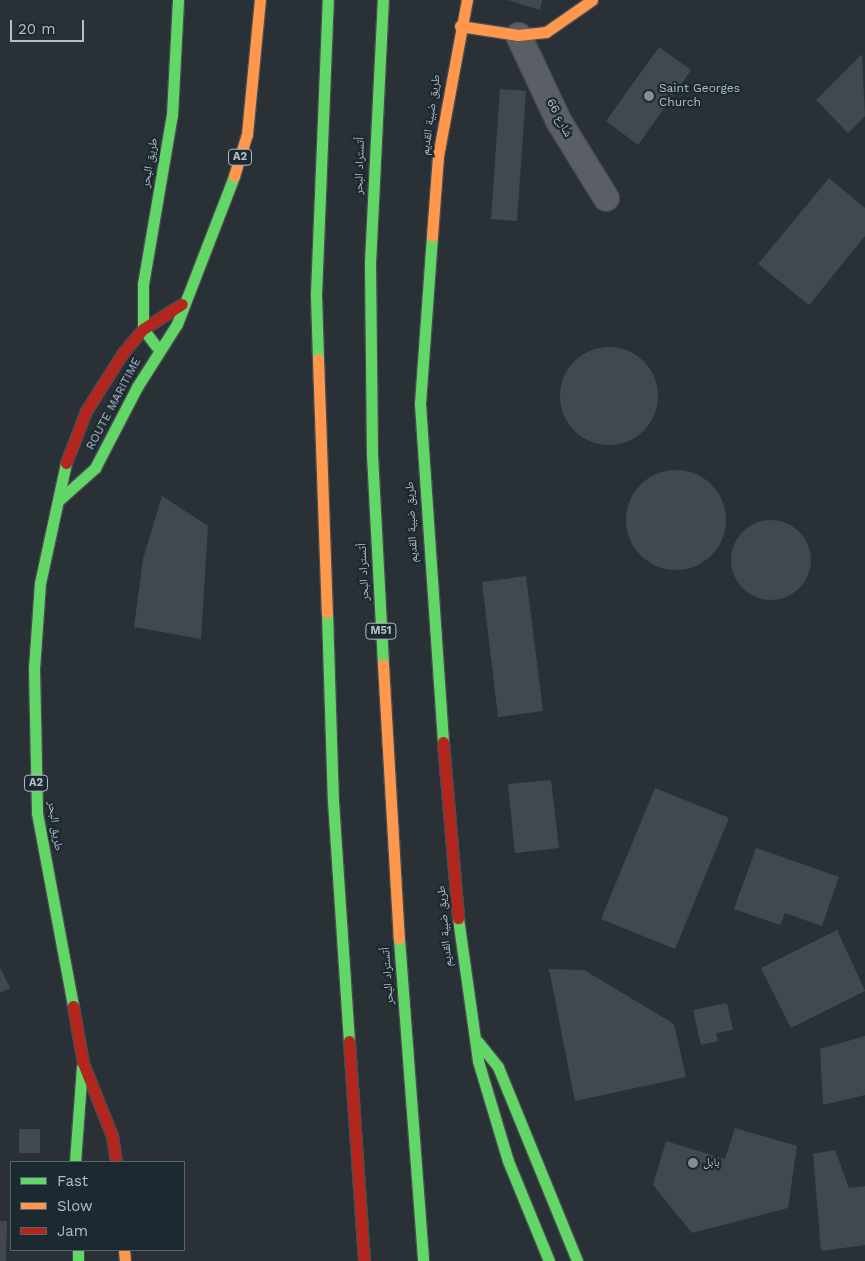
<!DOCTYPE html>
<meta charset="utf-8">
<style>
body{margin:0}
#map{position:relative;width:865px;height:1261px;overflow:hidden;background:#293136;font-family:"Work Sans","Noto Naskh Arabic",sans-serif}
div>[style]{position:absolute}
.building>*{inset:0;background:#42494e}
.round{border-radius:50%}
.roads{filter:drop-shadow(1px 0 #484d51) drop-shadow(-1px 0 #484d51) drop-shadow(0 1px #484d51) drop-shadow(0 -1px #484d51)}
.street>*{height:25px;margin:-12.5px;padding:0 12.5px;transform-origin:12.5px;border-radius:12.5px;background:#595f64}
.fast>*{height:11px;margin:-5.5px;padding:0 5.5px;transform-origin:5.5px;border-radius:5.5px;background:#63d668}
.slow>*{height:11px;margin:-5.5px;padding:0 5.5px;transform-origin:5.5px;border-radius:5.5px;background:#ff974d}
.jam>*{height:11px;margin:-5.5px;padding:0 5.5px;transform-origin:5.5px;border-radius:5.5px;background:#b3261e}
.dots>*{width:14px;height:14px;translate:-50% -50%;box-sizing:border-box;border:2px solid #1d2931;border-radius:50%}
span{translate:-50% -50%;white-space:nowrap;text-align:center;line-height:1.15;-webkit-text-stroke:4.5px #1d2931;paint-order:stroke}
.shield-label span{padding:1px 4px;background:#1d2931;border:1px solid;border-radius:4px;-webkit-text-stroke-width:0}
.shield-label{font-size:11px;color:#b3bec7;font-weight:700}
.poi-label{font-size:12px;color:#b3bec7}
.left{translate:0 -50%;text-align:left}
.street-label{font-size:12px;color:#b3bec7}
.legend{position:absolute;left:10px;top:1161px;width:175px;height:90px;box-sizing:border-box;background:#1d2931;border:1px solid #59656d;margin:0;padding:6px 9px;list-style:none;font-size:15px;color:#b3bec7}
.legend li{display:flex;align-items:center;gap:10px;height:25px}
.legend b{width:25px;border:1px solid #59656d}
.scale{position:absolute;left:10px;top:20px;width:74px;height:22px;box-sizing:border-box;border:2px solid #b3bec7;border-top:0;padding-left:6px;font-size:15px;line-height:18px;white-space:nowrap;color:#b3bec7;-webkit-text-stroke:4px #1d2931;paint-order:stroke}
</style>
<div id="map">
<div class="building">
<div style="clip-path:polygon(508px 0,542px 0,540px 10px)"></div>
<div style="clip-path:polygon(659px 47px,691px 70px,638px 145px,606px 121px)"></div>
<div style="clip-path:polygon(862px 54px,865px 116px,848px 133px,816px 100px)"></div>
<div style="clip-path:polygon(500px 89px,526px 91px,517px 221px,491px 219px)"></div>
<div style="clip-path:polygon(829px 178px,865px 208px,865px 236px,809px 305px,758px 264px)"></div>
<div class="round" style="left:560px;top:347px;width:98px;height:98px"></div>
<div class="round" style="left:626px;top:470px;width:100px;height:100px"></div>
<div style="clip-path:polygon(162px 496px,208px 526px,201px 639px,134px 627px,143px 559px)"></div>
<div class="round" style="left:731px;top:520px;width:80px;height:80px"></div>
<div style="clip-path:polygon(526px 576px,543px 711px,498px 717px,482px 582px)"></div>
<div style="clip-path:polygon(551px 780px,559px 848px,515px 853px,508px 784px)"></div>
<div style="clip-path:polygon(655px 788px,729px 818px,675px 949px,601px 919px)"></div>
<div style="clip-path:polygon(756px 848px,839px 877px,822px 926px,785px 913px,780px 925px,734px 909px)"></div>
<div style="clip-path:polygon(837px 930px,865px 991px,791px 1028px,761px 968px)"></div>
<div style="clip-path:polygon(0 967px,10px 988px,0 993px)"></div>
<div style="clip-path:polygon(549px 969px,584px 970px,674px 1024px,686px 1077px,575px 1101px)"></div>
<div style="clip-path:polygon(727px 1003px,733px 1030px,716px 1033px,718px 1041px,701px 1045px,693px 1010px)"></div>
<div style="clip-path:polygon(865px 1036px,865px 1095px,823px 1105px,820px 1049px)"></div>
<div style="clip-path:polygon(735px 1128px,797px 1146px,788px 1208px,692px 1233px,653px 1185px,666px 1141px,725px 1159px)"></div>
<div style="clip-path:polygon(19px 1129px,40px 1129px,40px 1153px,19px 1153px)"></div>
<div style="clip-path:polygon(835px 1150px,849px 1188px,865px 1186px,865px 1245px,821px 1251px,813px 1154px)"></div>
<div style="clip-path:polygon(0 1221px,7px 1221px,6px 1261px,0 1261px)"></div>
</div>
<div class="roads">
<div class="street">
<div style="left:518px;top:35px;width:96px;rotate:64.8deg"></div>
<div style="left:559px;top:122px;width:89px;rotate:58.3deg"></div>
</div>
<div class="fast">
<div style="left:432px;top:236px;width:168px;rotate:94.1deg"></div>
<div style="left:420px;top:404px;width:339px;rotate:86.1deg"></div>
<div style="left:156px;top:346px;width:21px;rotate:-127deg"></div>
<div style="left:143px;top:329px;width:45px;rotate:-90deg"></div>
<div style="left:143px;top:284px;width:171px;rotate:-80.3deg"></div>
<div style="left:172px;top:115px;width:115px;rotate:-87deg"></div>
<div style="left:318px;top:359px;width:65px;rotate:-91.8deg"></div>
<div style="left:316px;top:294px;width:294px;rotate:-87.7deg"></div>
<div style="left:66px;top:463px;width:123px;rotate:102.2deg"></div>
<div style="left:40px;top:583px;width:85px;rotate:94deg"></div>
<div style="left:34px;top:668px;width:145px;rotate:88.8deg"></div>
<div style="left:37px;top:813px;width:196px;rotate:79.4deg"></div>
<div style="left:58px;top:501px;width:50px;rotate:-41.7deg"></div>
<div style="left:95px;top:468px;width:91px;rotate:-62.6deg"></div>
<div style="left:137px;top:387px;width:75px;rotate:-57.6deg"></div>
<div style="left:177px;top:324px;width:159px;rotate:-68.9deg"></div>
<div style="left:327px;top:613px;width:188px;rotate:88.2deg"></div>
<div style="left:333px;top:801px;width:241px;rotate:86.2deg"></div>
<div style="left:383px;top:664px;width:209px;rotate:-93deg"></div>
<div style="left:372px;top:455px;width:192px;rotate:-90.6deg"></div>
<div style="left:370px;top:263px;width:263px;rotate:-87.2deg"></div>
<div style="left:458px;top:918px;width:144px;rotate:82deg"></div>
<div style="left:478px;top:1061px;width:104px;rotate:73.3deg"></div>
<div style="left:508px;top:1161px;width:108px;rotate:67.7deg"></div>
<div style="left:399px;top:939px;width:323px;rotate:85.7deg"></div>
<div style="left:478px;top:1042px;width:32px;rotate:51deg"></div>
<div style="left:498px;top:1067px;width:209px;rotate:67.8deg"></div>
<div style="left:75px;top:1162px;width:95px;rotate:-85.8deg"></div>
<div style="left:78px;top:1250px;width:11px;rotate:90deg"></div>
</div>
<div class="slow">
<div style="left:460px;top:26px;width:59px;rotate:8.8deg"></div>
<div style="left:518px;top:35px;width:28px;rotate:-6deg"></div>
<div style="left:546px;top:32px;width:56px;rotate:-34.8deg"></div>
<div style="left:234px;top:176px;width:44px;rotate:-72.8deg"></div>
<div style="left:247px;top:134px;width:135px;rotate:-84.5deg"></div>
<div style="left:432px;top:236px;width:80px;rotate:-85.7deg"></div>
<div style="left:438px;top:156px;width:159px;rotate:-79.5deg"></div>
<div style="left:318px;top:359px;width:254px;rotate:88deg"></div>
<div style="left:383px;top:664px;width:275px;rotate:86.7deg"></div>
<div style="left:124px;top:1250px;width:11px;rotate:85deg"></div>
</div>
<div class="jam">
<div style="left:66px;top:463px;width:56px;rotate:-69deg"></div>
<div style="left:86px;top:411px;width:67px;rotate:-57.7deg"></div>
<div style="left:122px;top:354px;width:33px;rotate:-50deg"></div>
<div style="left:143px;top:329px;width:46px;rotate:-32.7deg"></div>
<div style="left:443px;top:742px;width:177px;rotate:85.1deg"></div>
<div style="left:73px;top:1006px;width:58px;rotate:80deg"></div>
<div style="left:83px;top:1063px;width:79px;rotate:68.3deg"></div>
<div style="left:112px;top:1136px;width:26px;rotate:81deg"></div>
<div style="left:349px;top:1041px;width:221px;rotate:86.1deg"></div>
</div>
</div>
<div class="dots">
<div style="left:649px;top:96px;background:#838d94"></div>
<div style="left:693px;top:1163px;background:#838d94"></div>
</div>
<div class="shield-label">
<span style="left:240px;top:157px">A2</span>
<span style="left:381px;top:631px">M51</span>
<span style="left:36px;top:783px">A2</span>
</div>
<div class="poi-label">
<span class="left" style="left:659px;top:96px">Saint Georges<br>Church</span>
<span class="left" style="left:703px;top:1163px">بابل</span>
</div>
<div class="street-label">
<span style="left:431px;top:115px;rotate:-82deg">طريق ضبية القديم</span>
<span style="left:559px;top:118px;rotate:62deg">شارع 66</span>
<span style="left:150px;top:163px;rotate:-80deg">طريق البحر</span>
<span style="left:360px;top:166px;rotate:-88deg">أتستراد البحر</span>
<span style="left:114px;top:404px;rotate:-62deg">ROUTE MARITIME</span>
<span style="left:412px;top:522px;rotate:-93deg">طريق ضبية القديم</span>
<span style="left:364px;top:572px;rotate:-93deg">أتستراد البحر</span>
<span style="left:55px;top:826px;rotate:82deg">طريق البحر</span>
<span style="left:445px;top:926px;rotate:-95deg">طريق ضبية القديم</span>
<span style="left:388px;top:976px;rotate:-94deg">أتستراد البحر</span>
</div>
<ul class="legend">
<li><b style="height:6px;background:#63d668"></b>Fast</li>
<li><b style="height:6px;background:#ff974d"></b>Slow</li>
<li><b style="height:6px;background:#b3261e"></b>Jam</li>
</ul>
<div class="scale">20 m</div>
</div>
